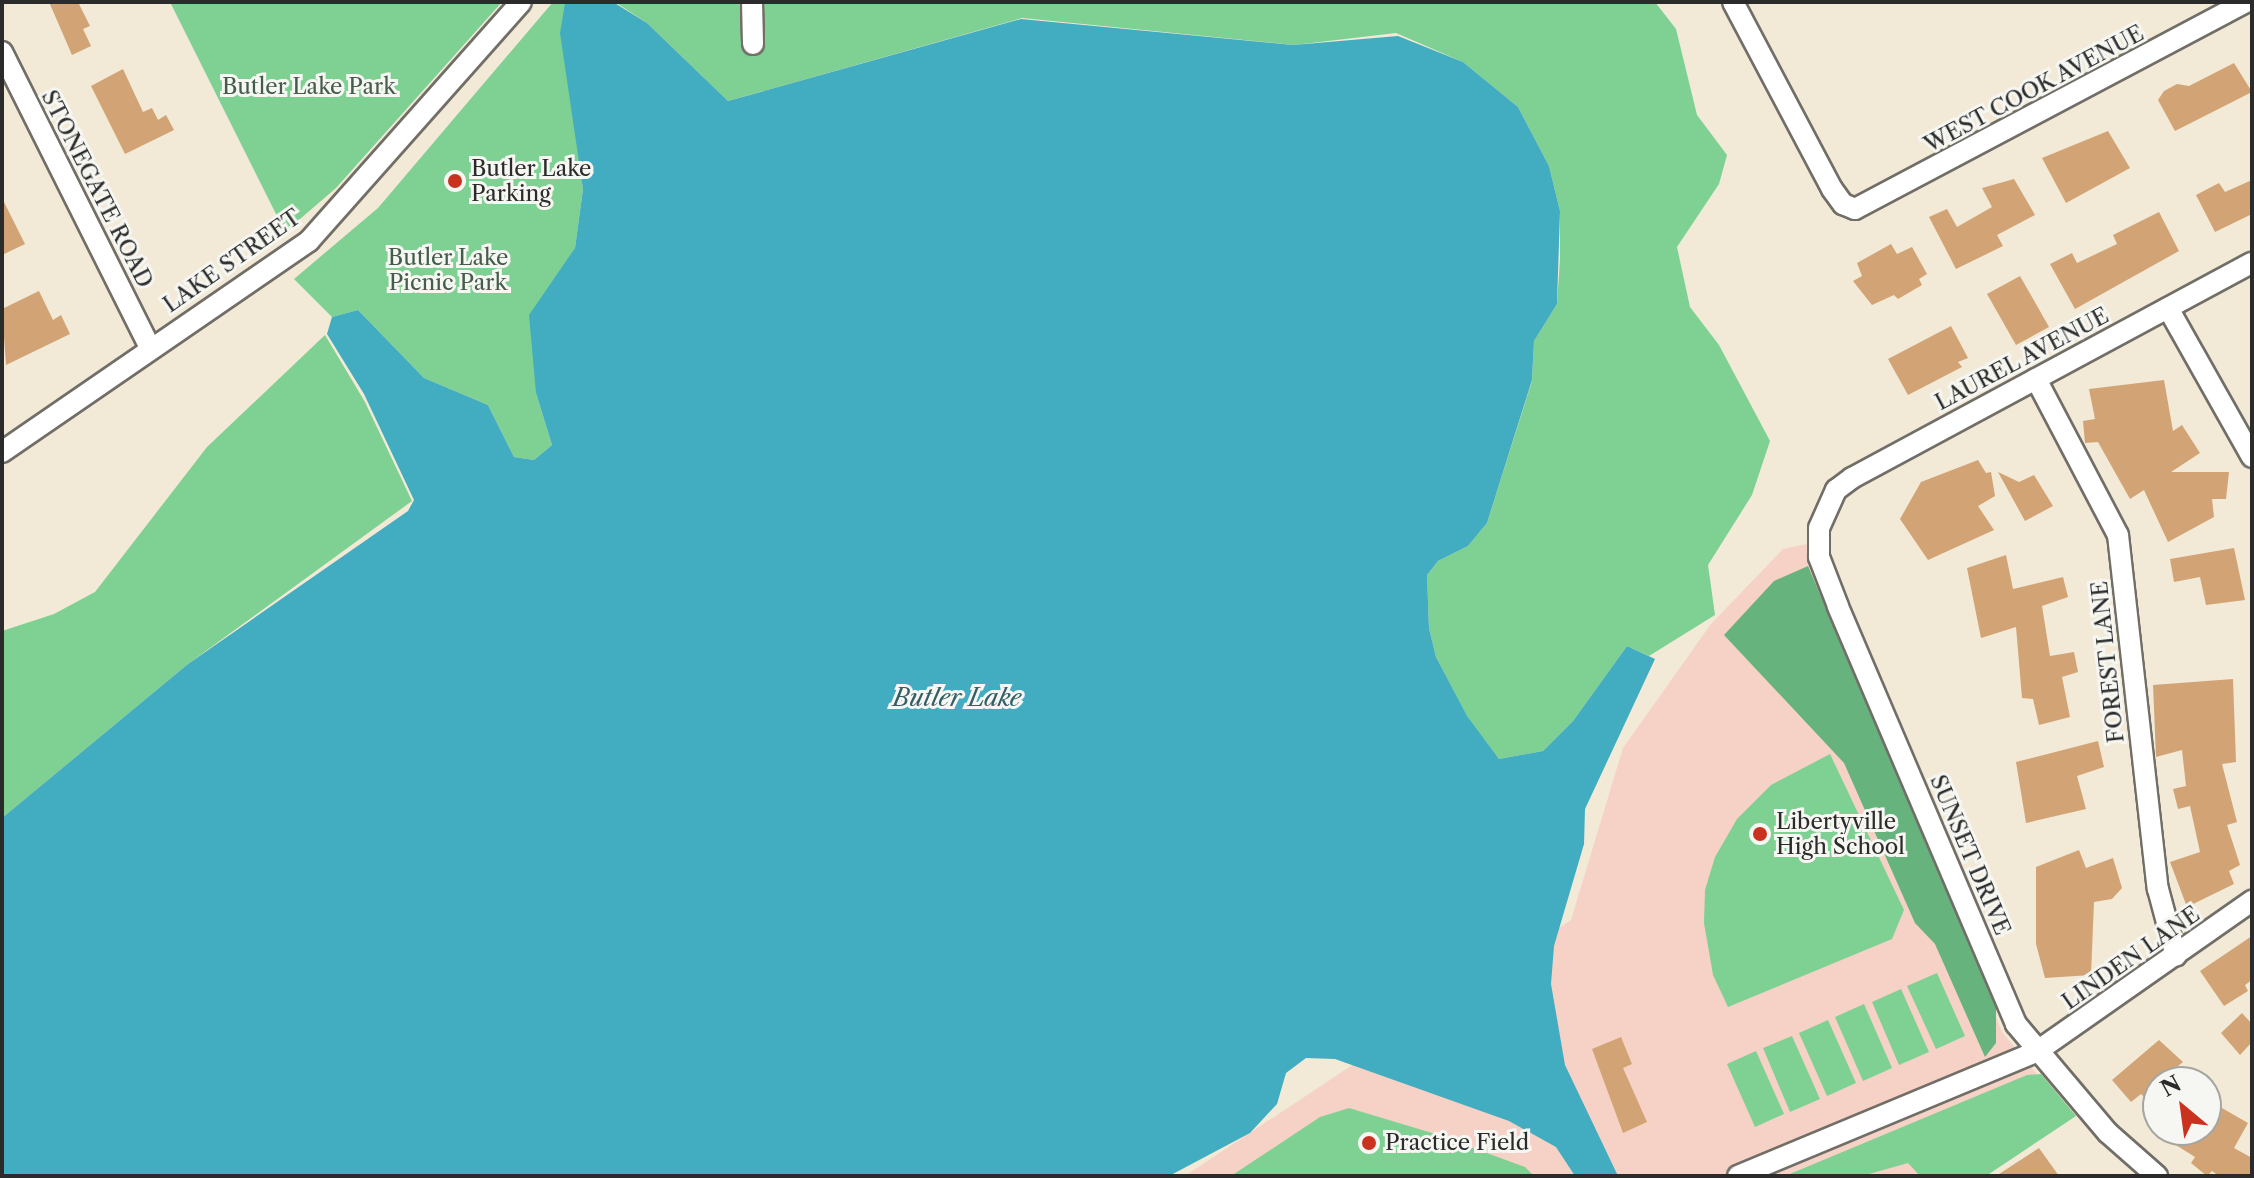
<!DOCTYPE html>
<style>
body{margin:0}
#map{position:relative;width:2254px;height:1178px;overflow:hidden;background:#f2e9d6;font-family:"Libre Caslon Text",serif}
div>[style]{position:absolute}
.built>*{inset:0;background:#f6d1c5}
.green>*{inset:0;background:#7fd193}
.forest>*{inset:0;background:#67b37d}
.water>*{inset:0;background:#42acc1}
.building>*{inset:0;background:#d2a475}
.roads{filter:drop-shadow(2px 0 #716e67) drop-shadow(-2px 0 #716e67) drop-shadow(0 2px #716e67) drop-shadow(0 -2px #716e67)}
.minor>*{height:20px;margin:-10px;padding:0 10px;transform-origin:10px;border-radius:10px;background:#fff}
.dots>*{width:22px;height:22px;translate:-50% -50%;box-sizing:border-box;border:4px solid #f6f6f2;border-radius:50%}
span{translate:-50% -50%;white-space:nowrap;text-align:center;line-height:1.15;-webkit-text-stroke:6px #f6f6f2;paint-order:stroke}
.park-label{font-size:22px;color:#445d4a}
.street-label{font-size:22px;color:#2b2b2b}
.poi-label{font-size:22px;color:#2b2b2b}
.left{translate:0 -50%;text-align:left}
.water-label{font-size:24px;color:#345f67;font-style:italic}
.frame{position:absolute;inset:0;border:4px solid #2b2b2b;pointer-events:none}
.north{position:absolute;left:2142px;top:1066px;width:80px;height:80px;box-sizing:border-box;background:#f6f6f2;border:2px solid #a5a5a2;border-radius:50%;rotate:331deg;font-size:22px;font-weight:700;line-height:32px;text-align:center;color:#2b2b2b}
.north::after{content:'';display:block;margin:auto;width:28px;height:36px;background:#c8321e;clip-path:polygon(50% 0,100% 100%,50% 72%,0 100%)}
</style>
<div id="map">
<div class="built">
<div style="clip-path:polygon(1806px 544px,2002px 1032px,2046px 1085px,1986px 1176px,1185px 1176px,1571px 920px,1623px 748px,1711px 624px,1783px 549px)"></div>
</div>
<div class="green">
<div style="clip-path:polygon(170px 2px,502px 2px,336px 188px,285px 232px)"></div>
<div style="clip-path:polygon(553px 2px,567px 2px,583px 189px,575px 248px,560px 274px,536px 393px,552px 445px,534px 460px,514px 457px,488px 405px,424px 378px,358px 310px,332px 317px,294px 279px,378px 208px)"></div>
<div style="clip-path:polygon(615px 2px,1655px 2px,1676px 29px,1697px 115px,1727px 155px,1719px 184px,1677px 247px,1690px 307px,1719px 345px,1770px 441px,1752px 495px,1708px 565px,1715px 615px,1649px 656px,1627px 646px,1573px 721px,1543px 751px,1499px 759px,1467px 717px,1436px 657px,1429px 628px,1427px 575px,1438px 561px,1468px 546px,1487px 523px,1532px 381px,1534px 341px,1557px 304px,1560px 259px,1560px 211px,1549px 166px,1518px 107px,1463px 62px,1396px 33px,1294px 45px,1022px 18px,728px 101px,647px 23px)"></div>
<div style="clip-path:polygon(325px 335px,365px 402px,412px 501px,188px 664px,2px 818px,2px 631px,54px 614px,95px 592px,207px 447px)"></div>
<div style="clip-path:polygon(1830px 754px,1904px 910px,1892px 939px,1728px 1007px,1713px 975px,1704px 923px,1705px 890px,1715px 857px,1737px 819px,1771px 785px)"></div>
<div style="clip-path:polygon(1937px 973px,1965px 1036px,1936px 1049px,1907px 986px)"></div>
<div style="clip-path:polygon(1901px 989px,1929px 1052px,1899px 1065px,1872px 1002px)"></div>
<div style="clip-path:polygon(1864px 1004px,1892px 1068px,1863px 1081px,1835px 1017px)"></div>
<div style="clip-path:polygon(1828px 1020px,1856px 1083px,1827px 1096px,1799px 1033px)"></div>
<div style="clip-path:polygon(1792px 1036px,1820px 1099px,1790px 1112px,1763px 1048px)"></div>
<div style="clip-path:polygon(1756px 1051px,1784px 1114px,1755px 1127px,1727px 1064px)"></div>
<div style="clip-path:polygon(2041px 1074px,2076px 1116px,1986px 1176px,1920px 1176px,1908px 1163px,1862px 1176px,1785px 1176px,2027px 1075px)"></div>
<div style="clip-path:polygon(1349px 1108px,1432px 1133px,1525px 1167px,1534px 1176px,1231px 1176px,1320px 1117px)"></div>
</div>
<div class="forest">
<div style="clip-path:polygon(1808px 566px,1996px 1004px,1996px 1043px,1985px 1057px,1935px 944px,1915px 923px,1844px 763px,1724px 635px,1774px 581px)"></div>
</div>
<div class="water">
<div style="clip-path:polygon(613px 2px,647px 23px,728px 101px,1021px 19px,1293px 45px,1398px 36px,1463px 62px,1518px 107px,1549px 166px,1560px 211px,1557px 304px,1534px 341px,1532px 380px,1487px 523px,1468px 546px,1438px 561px,1427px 575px,1429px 628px,1436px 657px,1467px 716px,1499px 759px,1543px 751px,1573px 721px,1627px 646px,1655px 659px,1585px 809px,1584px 844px,1554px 946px,1551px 984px,1565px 1065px,1618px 1176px,1575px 1176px,1556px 1147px,1509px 1121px,1335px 1059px,1306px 1058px,1286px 1073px,1277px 1104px,1250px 1133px,1169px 1176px,2px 1176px,2px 818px,188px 664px,408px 511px,414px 500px,364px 394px,327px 334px,332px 317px,358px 310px,424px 378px,488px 405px,514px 457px,534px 460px,552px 445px,536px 393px,529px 315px,575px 248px,583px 189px,560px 33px,565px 3px)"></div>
</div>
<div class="building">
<div style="clip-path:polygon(49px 2px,78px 2px,90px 26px,83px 29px,91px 46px,72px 55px)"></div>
<div style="clip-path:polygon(2234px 63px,2252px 92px,2175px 131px,2158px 100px,2164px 91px,2177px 84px,2189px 86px)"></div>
<div style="clip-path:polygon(123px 69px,143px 112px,152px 108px,158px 120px,166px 115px,174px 130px,125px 154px,91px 86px)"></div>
<div style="clip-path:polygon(2108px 131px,2130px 168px,2066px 203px,2042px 158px)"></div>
<div style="clip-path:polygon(2014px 179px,2035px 215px,1997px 235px,2003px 246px,1956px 269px,1929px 217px,1947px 209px,1957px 227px,1992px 207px,1982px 188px)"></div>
<div style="clip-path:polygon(2252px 180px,2252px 214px,2215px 232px,2196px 195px,2219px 183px,2225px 192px)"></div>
<div style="clip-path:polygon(2px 198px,25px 244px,2px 255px)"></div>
<div style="clip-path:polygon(2159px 212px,2179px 251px,2075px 309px,2050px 264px,2072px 253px,2077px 263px,2117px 244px,2113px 235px)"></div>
<div style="clip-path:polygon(1891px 244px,1897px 254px,1912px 247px,1927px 274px,1919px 279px,1922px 285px,1898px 299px,1894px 295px,1872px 305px,1853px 281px,1862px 276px,1857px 263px)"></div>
<div style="clip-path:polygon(2020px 276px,2049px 327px,2016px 345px,1987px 294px)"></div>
<div style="clip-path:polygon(39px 291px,53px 320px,61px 315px,70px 334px,6px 365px,2px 309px)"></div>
<div style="clip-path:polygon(1951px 326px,1968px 358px,1958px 362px,1962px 367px,1908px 395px,1888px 359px)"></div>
<div style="clip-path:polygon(2164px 380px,2173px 431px,2182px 425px,2200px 453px,2171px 472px,2229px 472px,2226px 499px,2212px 499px,2214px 517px,2168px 542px,2144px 490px,2130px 499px,2098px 442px,2085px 443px,2083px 421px,2095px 419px,2089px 389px)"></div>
<div style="clip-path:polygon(1978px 460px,1986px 473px,1991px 472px,1995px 496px,1978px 506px,1994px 530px,1928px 560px,1900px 519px,1921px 482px)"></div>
<div style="clip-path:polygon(1998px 472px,2019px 482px,2034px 475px,2053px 506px,2025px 521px)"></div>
<div style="clip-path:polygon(2234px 548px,2245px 600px,2206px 605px,2200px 577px,2174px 582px,2170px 559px)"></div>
<div style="clip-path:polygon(2006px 555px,2013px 589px,2063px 577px,2068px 597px,2042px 606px,2050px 656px,2074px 652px,2078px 672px,2062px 677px,2070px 717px,2039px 725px,2033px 699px,2022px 698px,2016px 627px,1981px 638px,1967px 568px)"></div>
<div style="clip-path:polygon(2233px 679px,2236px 762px,2222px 764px,2237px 822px,2227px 825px,2240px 865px,2229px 871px,2234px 884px,2187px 907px,2170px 862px,2200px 852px,2190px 806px,2178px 809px,2173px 789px,2186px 786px,2182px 750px,2156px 757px,2153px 685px)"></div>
<div style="clip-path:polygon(2098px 741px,2104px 767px,2077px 776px,2086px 809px,2026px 823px,2016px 762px)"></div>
<div style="clip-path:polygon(2079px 850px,2086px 868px,2113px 858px,2122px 888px,2112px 899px,2094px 902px,2091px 975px,2045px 978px,2036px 944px,2036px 867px)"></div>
<div style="clip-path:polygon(2252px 936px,2252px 980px,2245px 985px,2248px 991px,2224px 1006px,2200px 971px)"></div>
<div style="clip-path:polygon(2242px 1013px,2252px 1024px,2252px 1042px,2240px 1055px,2221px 1033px)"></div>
<div style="clip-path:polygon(1621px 1037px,1632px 1064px,1623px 1068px,1647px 1122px,1623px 1133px,1592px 1049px)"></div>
<div style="clip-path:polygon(2159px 1040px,2183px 1062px,2158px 1082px,2158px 1110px,2141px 1094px,2131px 1102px,2112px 1080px)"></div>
<div style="clip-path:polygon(2222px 1108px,2248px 1123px,2234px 1148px,2252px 1158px,2252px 1176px,2219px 1176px,2212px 1171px,2207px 1176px,2191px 1163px,2195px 1157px,2152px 1130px,2207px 1130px)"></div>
<div style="clip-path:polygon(2039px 1148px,2059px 1176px,1996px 1176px)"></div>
</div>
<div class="roads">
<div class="minor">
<div style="left:752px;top:2px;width:42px;rotate:88.6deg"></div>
<div style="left:1733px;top:2px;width:212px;rotate:62.1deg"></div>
<div style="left:1832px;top:189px;width:19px;rotate:54deg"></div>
<div style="left:1843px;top:204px;width:13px;rotate:23deg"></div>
<div style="left:1855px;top:209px;width:442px;rotate:-27.9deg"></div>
<div style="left:2px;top:52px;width:331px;rotate:63.4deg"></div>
<div style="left:2168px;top:308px;width:171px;rotate:60.6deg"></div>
<div style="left:2036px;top:379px;width:176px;rotate:62.3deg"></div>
<div style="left:2118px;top:535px;width:356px;rotate:83.6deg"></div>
<div style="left:2158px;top:889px;width:69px;rotate:75deg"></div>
<div style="left:2px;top:452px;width:373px;rotate:-34.5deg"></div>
<div style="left:309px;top:241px;width:319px;rotate:-48.4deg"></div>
<div style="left:1738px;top:1176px;width:323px;rotate:-22.6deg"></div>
<div style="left:2036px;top:1052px;width:264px;rotate:-35deg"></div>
<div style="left:2157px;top:1176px;width:65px;rotate:-138.7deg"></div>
<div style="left:2108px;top:1133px;width:143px;rotate:-130.2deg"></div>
<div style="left:2016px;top:1024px;width:454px;rotate:-113.1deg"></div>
<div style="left:1838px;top:606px;width:53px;rotate:-111.2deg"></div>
<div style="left:1819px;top:557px;width:29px;rotate:-90deg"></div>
<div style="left:1819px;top:528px;width:42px;rotate:-65.9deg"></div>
<div style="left:1836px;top:490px;width:20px;rotate:-37deg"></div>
<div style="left:1852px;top:478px;width:454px;rotate:-28.3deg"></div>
</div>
</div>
<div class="dots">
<div style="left:455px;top:181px;background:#c8321e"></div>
<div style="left:1760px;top:834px;background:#c8321e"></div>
<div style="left:1369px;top:1143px;background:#c8321e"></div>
</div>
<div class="park-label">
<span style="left:309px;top:87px">Butler Lake Park</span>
<span style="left:448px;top:270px">Butler Lake<br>Picnic Park</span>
</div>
<div class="street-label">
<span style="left:2034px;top:89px;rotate:-28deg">WEST COOK AVENUE</span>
<span style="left:97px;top:189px;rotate:63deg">STONEGATE ROAD</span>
<span style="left:232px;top:261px;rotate:-35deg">LAKE STREET</span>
<span style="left:2022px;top:359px;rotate:-28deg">LAUREL AVENUE</span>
<span style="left:2108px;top:662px;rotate:-96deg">FOREST LANE</span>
<span style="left:1970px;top:855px;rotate:67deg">SUNSET DRIVE</span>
<span style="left:2131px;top:958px;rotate:-35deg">LINDEN LANE</span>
</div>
<div class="poi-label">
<span class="left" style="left:471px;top:181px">Butler Lake<br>Parking</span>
<span class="left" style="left:1776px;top:834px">Libertyville<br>High School</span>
<span class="left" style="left:1385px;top:1143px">Practice Field</span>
</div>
<div class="water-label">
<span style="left:957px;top:698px">Butler Lake</span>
</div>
<div class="frame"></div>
<div class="north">N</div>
</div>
